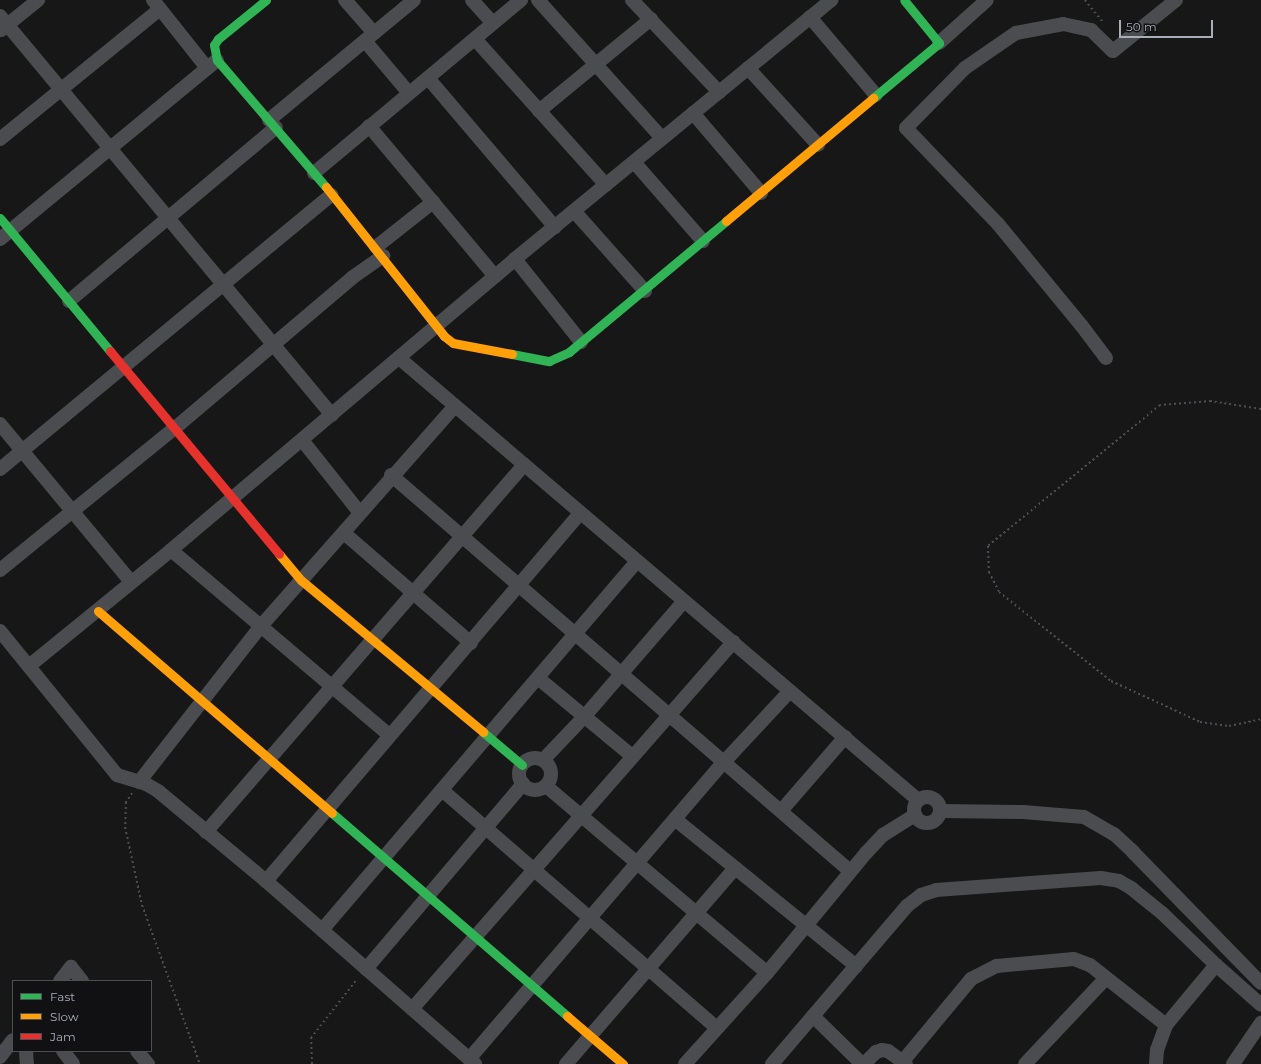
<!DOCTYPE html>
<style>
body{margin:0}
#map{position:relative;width:1261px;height:1064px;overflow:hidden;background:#171717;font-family:Montserrat,sans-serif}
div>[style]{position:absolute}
.path>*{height:2px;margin-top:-1px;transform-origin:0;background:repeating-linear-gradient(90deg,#4d4e52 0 2px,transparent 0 5px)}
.street>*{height:14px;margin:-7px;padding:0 7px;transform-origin:7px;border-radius:7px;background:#4b4c50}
.street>.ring{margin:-7px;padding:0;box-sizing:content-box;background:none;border:14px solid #4b4c50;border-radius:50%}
.fast>*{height:9px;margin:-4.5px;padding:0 4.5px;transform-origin:4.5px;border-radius:4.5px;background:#30b455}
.slow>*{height:9px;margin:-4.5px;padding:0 4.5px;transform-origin:4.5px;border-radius:4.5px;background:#ff9f0a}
.jam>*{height:9px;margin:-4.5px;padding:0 4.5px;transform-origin:4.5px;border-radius:4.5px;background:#e5322d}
span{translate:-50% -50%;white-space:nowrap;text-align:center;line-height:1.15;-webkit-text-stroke:4px #111113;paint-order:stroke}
.legend{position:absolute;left:12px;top:980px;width:140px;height:72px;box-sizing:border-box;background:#111113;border:1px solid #4d4f55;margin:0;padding:5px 7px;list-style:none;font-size:12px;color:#a8adb8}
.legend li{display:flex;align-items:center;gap:8px;height:20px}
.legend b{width:20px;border:1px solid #4d4f55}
.scale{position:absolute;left:1119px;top:20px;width:94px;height:18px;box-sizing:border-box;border:2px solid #a8adb8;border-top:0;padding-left:5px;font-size:12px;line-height:14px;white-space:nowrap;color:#a8adb8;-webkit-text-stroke:3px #111113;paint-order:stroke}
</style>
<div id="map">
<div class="path">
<div style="left:1085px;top:0;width:28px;rotate:51deg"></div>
<div style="left:1261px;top:409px;width:51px;rotate:-170.9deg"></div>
<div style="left:1211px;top:401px;width:51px;rotate:175.5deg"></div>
<div style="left:1160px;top:405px;width:222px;rotate:140.7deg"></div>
<div style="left:988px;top:546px;width:26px;rotate:88deg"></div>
<div style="left:989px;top:572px;width:22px;rotate:63deg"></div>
<div style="left:999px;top:592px;width:143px;rotate:38.5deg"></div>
<div style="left:1111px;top:681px;width:98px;rotate:24.7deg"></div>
<div style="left:1200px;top:722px;width:29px;rotate:8deg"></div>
<div style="left:1229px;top:726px;width:33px;rotate:-12deg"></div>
<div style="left:132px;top:793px;width:11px;rotate:124deg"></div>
<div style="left:126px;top:802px;width:25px;rotate:92deg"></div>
<div style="left:125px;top:827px;width:80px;rotate:77.7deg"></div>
<div style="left:142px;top:905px;width:169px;rotate:70deg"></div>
<div style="left:312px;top:1064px;width:26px;rotate:-92deg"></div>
<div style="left:311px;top:1038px;width:75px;rotate:-52.1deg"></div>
</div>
<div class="street">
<div style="left:153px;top:0;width:87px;rotate:51.5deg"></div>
<div style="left:345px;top:0;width:44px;rotate:48.7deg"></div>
<div style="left:472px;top:0;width:31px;rotate:48deg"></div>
<div style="left:538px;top:0;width:186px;rotate:48.1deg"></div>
<div style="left:632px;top:0;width:127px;rotate:46.6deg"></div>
<div style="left:0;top:16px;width:519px;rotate:50.24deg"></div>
<div style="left:810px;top:17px;width:102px;rotate:49.8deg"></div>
<div style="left:1px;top:30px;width:48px;rotate:-39deg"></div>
<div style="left:475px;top:39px;width:196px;rotate:48.1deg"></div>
<div style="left:365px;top:41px;width:68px;rotate:49.8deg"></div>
<div style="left:939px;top:43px;width:64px;rotate:-41.9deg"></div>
<div style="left:748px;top:68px;width:104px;rotate:47.7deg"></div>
<div style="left:428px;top:78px;width:196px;rotate:49.6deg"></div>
<div style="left:539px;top:111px;width:145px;rotate:-39.4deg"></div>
<div style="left:693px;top:113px;width:105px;rotate:49.6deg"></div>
<div style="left:269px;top:120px;width:188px;rotate:-39.6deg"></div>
<div style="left:369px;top:126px;width:196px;rotate:50deg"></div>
<div style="left:0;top:139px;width:206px;rotate:-39.1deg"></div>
<div style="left:634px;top:162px;width:105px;rotate:48.9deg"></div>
<div style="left:314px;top:173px;width:270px;rotate:-39.9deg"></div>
<div style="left:574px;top:211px;width:107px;rotate:48.4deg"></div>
<div style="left:0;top:239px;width:281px;rotate:-39.5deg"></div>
<div style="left:376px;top:247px;width:73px;rotate:-38.3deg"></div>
<div style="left:515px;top:259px;width:106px;rotate:51.5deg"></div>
<div style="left:69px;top:301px;width:270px;rotate:-40deg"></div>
<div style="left:399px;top:358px;width:682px;rotate:40.42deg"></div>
<div style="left:1106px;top:358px;width:41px;rotate:-127.1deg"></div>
<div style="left:1081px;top:325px;width:131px;rotate:-129.4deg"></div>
<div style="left:998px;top:224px;width:133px;rotate:-133.8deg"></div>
<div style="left:906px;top:128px;width:84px;rotate:-45.5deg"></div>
<div style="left:965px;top:68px;width:62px;rotate:-34.5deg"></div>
<div style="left:1016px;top:33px;width:48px;rotate:-10.8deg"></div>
<div style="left:1063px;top:24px;width:29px;rotate:12deg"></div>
<div style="left:1091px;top:30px;width:30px;rotate:44deg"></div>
<div style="left:1113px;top:51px;width:81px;rotate:-39deg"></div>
<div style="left:0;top:424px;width:205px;rotate:50.3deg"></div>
<div style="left:302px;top:440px;width:93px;rotate:51.5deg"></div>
<div style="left:0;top:469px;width:430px;rotate:-39.6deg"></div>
<div style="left:391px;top:475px;width:606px;rotate:40.79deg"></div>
<div style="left:344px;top:533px;width:168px;rotate:40.9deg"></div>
<div style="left:171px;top:550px;width:286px;rotate:40.3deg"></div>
<div style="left:0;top:570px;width:225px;rotate:-39.1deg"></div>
<div style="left:175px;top:428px;width:233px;rotate:-40.3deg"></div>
<div style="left:353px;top:277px;width:37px;rotate:-35deg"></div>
<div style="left:0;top:631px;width:186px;rotate:50.9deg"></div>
<div style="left:117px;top:775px;width:30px;rotate:17deg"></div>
<div style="left:146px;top:784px;width:14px;rotate:30deg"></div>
<div style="left:158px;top:791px;width:141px;rotate:39.8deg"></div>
<div style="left:266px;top:881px;width:278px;rotate:41.2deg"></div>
<div style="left:29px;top:666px;width:183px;rotate:-39.2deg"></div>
<div style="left:171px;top:550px;width:451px;rotate:-40.2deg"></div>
<div style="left:515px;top:259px;width:409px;rotate:-39.3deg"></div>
<div style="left:538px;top:678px;width:122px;rotate:39.7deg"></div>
<div class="ring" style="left:519px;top:758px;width:18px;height:18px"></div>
<div style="left:543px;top:760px;width:59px;rotate:-46.4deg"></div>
<div style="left:584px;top:717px;width:153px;rotate:-49.2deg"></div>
<div style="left:139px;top:782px;width:198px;rotate:-52deg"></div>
<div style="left:261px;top:626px;width:293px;rotate:-48.6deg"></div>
<div style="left:546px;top:786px;width:289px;rotate:40.2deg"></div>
<div style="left:442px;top:790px;width:362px;rotate:40.9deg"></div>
<div class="ring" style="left:914px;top:797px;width:12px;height:12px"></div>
<div style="left:781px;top:811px;width:98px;rotate:-49.1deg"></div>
<div style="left:940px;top:811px;width:83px;rotate:0.7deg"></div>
<div style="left:1023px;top:812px;width:61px;rotate:4.7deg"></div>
<div style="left:1084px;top:817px;width:34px;rotate:30deg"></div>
<div style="left:1114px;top:834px;width:26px;rotate:43deg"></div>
<div style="left:1133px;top:852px;width:183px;rotate:45.7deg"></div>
<div style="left:676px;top:820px;width:232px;rotate:39deg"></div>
<div style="left:206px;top:832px;width:486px;rotate:-49.1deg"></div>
<div style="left:266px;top:881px;width:484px;rotate:-49.5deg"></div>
<div style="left:322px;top:930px;width:485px;rotate:-49.5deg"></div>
<div style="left:366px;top:969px;width:243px;rotate:-49.7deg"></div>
<div style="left:60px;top:981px;width:18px;rotate:-52deg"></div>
<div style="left:71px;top:967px;width:18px;rotate:52deg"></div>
<div style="left:412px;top:1009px;width:488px;rotate:-48.8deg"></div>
<div style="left:813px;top:1016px;width:69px;rotate:44.4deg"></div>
<div style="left:26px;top:1051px;width:13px;rotate:86deg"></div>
<div style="left:63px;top:1051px;width:16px;rotate:52deg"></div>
<div style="left:137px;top:1051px;width:17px;rotate:50deg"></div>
<div style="left:0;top:1057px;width:21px;rotate:-53deg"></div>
<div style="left:469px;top:1059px;width:391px;rotate:-49.4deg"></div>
<div style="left:724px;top:762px;width:97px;rotate:-47.1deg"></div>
<div style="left:903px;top:1061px;width:107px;rotate:-50.3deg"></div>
<div style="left:971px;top:979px;width:29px;rotate:-27deg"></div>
<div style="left:997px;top:966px;width:77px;rotate:-5.2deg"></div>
<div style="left:1074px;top:959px;width:17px;rotate:21deg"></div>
<div style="left:1090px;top:965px;width:97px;rotate:38.3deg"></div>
<div style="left:566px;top:1064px;width:259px;rotate:-49.2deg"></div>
<div style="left:685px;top:1064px;width:122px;rotate:-48deg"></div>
<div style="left:767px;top:973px;width:156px;rotate:-50.5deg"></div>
<div style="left:866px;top:853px;width:25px;rotate:-47deg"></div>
<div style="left:883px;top:835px;width:38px;rotate:-32deg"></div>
<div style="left:772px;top:1064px;width:208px;rotate:-49.5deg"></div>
<div style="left:907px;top:906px;width:18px;rotate:-38deg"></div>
<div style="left:921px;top:895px;width:16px;rotate:-18deg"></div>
<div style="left:936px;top:890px;width:165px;rotate:-4.2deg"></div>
<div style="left:1101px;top:878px;width:18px;rotate:9deg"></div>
<div style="left:1119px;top:881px;width:14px;rotate:30deg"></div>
<div style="left:1131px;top:888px;width:40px;rotate:39deg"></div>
<div style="left:1162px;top:913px;width:75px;rotate:43.9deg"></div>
<div style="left:1216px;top:965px;width:60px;rotate:41.6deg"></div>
<div style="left:864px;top:1064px;width:17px;rotate:-45deg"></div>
<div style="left:876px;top:1052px;width:6px;rotate:-18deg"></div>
<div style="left:882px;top:1050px;width:6px;rotate:9deg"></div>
<div style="left:888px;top:1051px;width:22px;rotate:36deg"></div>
<div style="left:1025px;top:1064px;width:117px;rotate:-46.7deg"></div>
<div style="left:1156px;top:1064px;width:14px;rotate:-86deg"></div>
<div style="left:1157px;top:1050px;width:27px;rotate:-70deg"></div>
<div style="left:1166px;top:1025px;width:78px;rotate:-50.2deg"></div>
<div style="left:1233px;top:1064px;width:50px;rotate:-55.7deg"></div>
</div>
<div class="fast">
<div style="left:266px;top:0;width:62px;rotate:140.9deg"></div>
<div style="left:218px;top:39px;width:7px;rotate:124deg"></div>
<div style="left:214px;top:45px;width:15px;rotate:79deg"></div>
<div style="left:217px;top:60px;width:167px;rotate:49.4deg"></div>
<div style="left:873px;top:98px;width:86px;rotate:-39.8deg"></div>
<div style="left:939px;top:43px;width:55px;rotate:-129.1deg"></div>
<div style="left:0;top:218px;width:173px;rotate:50.4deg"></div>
<div style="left:512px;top:354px;width:38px;rotate:11deg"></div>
<div style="left:549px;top:361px;width:22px;rotate:-24deg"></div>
<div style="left:569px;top:352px;width:204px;rotate:-39.8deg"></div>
<div style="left:483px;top:732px;width:51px;rotate:40.2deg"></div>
<div style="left:332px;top:813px;width:311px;rotate:40.8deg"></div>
</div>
<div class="slow">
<div style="left:326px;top:187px;width:190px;rotate:51.6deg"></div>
<div style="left:444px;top:336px;width:11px;rotate:38deg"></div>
<div style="left:453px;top:343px;width:60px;rotate:10.6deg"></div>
<div style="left:726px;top:221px;width:192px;rotate:-39.9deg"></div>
<div style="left:279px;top:554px;width:35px;rotate:50deg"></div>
<div style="left:302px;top:581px;width:236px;rotate:39.8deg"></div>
<div style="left:98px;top:611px;width:309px;rotate:40.8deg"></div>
<div style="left:567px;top:1016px;width:74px;rotate:40.6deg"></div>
</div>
<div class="jam">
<div style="left:110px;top:351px;width:264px;rotate:50.2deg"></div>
</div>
<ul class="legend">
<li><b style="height:5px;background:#30b455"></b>Fast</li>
<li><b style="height:5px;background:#ff9f0a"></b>Slow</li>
<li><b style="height:5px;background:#e5322d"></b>Jam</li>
</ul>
<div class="scale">50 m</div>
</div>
